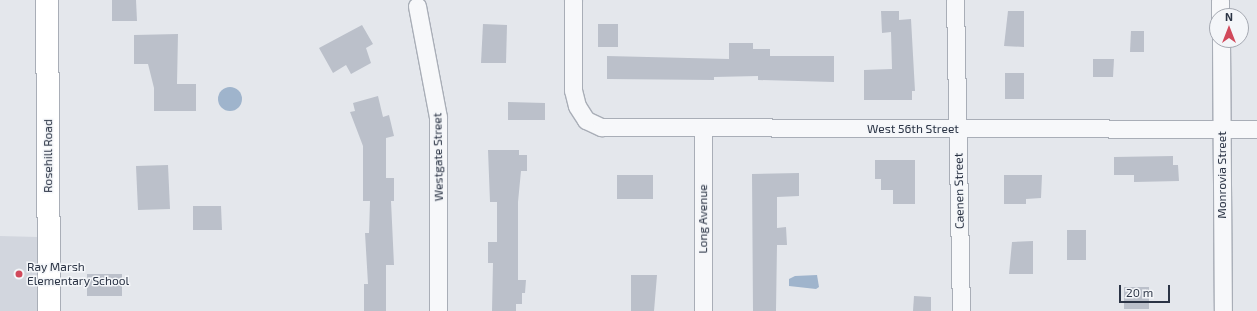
<!DOCTYPE html>
<style>
body{margin:0}
#map{position:relative;width:1257px;height:311px;overflow:hidden;background:#e4e7ec;font-family:"Exo 2",sans-serif}
div>[style]{position:absolute}
.built>*{inset:0;background:#d2d6de}
.water>*{inset:0;background:#9fb4cc}
.round{border-radius:50%}
.building>*{inset:0;background:#bbc0ca}
.roads{filter:drop-shadow(1px 0 #a9aeb7) drop-shadow(-1px 0 #a9aeb7) drop-shadow(0 1px #a9aeb7) drop-shadow(0 -1px #a9aeb7)}
.street>*{height:17px;margin:-8.5px;padding:0 8.5px;transform-origin:8.5px;border-radius:8.5px;background:#f7f8fa}
.secondary>*{height:22px;margin:-11px;padding:0 11px;transform-origin:11px;border-radius:11px;background:#fff}
.dots>*{width:11px;height:11px;translate:-50% -50%;box-sizing:border-box;border:2px solid #f4f6f9;border-radius:50%}
span{translate:-50% -50%;white-space:nowrap;text-align:center;line-height:1.15;-webkit-text-stroke:3px #f4f6f9;paint-order:stroke}
.street-label{font-size:12px;color:#2b3445}
.poi-label{font-size:12px;color:#2b3445}
.left{translate:0 -50%;text-align:left}
.north{position:absolute;left:1209px;top:8px;width:40px;height:40px;box-sizing:border-box;background:#f4f6f9;border:1px solid #a4a8b1;border-radius:50%;rotate:0deg;font-size:11px;font-weight:700;line-height:16px;text-align:center;color:#2b3445}
.north::after{content:'';display:block;margin:auto;width:14px;height:18px;background:#d1495b;clip-path:polygon(50% 0,100% 100%,50% 72%,0 100%)}
.scale{position:absolute;left:1119px;top:285px;width:51px;height:18px;box-sizing:border-box;border:2px solid #2b3445;border-top:0;padding-left:5px;font-size:12px;line-height:14px;white-space:nowrap;color:#2b3445;-webkit-text-stroke:3px #f4f6f9;paint-order:stroke}
</style>
<div id="map">
<div class="built">
<div style="clip-path:polygon(0 236px,38px 237px,39px 311px,0 311px)"></div>
</div>
<div class="water">
<div class="round" style="left:218px;top:87px;width:24px;height:24px"></div>
<div style="clip-path:polygon(817px 275px,819px 287px,816px 289px,789px 286px,789px 279px,795px 276px)"></div>
</div>
<div class="building">
<div style="clip-path:polygon(112px 0,136px 0,137px 21px,112px 21px)"></div>
<div style="clip-path:polygon(881px 11px,899px 11px,899px 20px,911px 19px,915px 91px,912px 91px,912px 100px,864px 100px,864px 70px,892px 69px,891px 32px,882px 33px)"></div>
<div style="clip-path:polygon(1008px 11px,1024px 11px,1024px 47px,1004px 46px)"></div>
<div style="clip-path:polygon(483px 24px,507px 25px,506px 63px,481px 63px)"></div>
<div style="clip-path:polygon(598px 24px,618px 24px,618px 47px,598px 47px)"></div>
<div style="clip-path:polygon(362px 25px,373px 44px,366px 48px,371px 63px,351px 74px,346px 65px,333px 73px,319px 48px)"></div>
<div style="clip-path:polygon(1131px 31px,1144px 31px,1144px 52px,1130px 52px)"></div>
<div style="clip-path:polygon(178px 34px,177px 84px,196px 84px,196px 111px,154px 111px,154px 88px,148px 64px,134px 64px,134px 35px)"></div>
<div style="clip-path:polygon(729px 43px,753px 43px,753px 49px,770px 49px,770px 56px,834px 56px,834px 82px,758px 80px,758px 76px,714px 77px,714px 80px,607px 79px,607px 56px,729px 59px)"></div>
<div style="clip-path:polygon(1093px 59px,1114px 59px,1113px 77px,1093px 77px)"></div>
<div style="clip-path:polygon(1005px 73px,1024px 73px,1024px 99px,1005px 99px)"></div>
<div style="clip-path:polygon(378px 96px,383px 117px,389px 115px,394px 136px,386px 138px,386px 178px,394px 178px,394px 201px,391px 201px,394px 265px,386px 265px,386px 311px,364px 311px,364px 284px,368px 284px,365px 233px,369px 233px,370px 201px,363px 201px,363px 146px,350px 112px,355px 111px,353px 103px)"></div>
<div style="clip-path:polygon(508px 102px,545px 103px,545px 120px,508px 120px)"></div>
<div style="clip-path:polygon(488px 150px,519px 150px,519px 155px,527px 155px,527px 171px,521px 171px,518px 202px,518px 280px,526px 280px,525px 293px,522px 293px,522px 304px,516px 304px,516px 311px,492px 311px,493px 263px,488px 263px,488px 242px,497px 242px,497px 202px,490px 202px)"></div>
<div style="clip-path:polygon(1173px 156px,1173px 165px,1178px 165px,1179px 181px,1134px 182px,1134px 175px,1114px 175px,1114px 157px)"></div>
<div style="clip-path:polygon(875px 160px,915px 160px,915px 204px,893px 204px,893px 190px,881px 190px,881px 179px,875px 179px)"></div>
<div style="clip-path:polygon(168px 165px,170px 209px,138px 210px,136px 166px)"></div>
<div style="clip-path:polygon(799px 173px,799px 196px,777px 197px,777px 228px,786px 227px,787px 245px,777px 245px,776px 311px,753px 311px,752px 174px)"></div>
<div style="clip-path:polygon(617px 175px,653px 175px,653px 199px,617px 199px)"></div>
<div style="clip-path:polygon(1004px 175px,1042px 175px,1041px 198px,1026px 199px,1026px 204px,1004px 204px)"></div>
<div style="clip-path:polygon(193px 206px,221px 206px,222px 230px,193px 230px)"></div>
<div style="clip-path:polygon(1067px 230px,1086px 230px,1086px 260px,1067px 260px)"></div>
<div style="clip-path:polygon(1033px 241px,1033px 274px,1009px 274px,1012px 242px)"></div>
<div style="clip-path:polygon(87px 274px,122px 274px,122px 296px,87px 296px)"></div>
<div style="clip-path:polygon(631px 275px,657px 275px,654px 311px,631px 311px)"></div>
<div style="clip-path:polygon(1124px 287px,1149px 287px,1149px 309px,1124px 309px)"></div>
<div style="clip-path:polygon(914px 296px,931px 297px,931px 311px,913px 311px)"></div>
</div>
<div class="roads">
<div class="street">
<div style="left:573px;top:0;width:90px;rotate:90deg"></div>
<div style="left:573px;top:90px;width:16px;rotate:76deg"></div>
<div style="left:577px;top:106px;width:17px;rotate:57deg"></div>
<div style="left:586px;top:120px;width:17px;rotate:25deg"></div>
<div style="left:601px;top:127px;width:656px;rotate:0.17deg"></div>
<div style="left:955px;top:0;width:311px;rotate:88.9deg"></div>
<div style="left:1220px;top:0;width:16px;rotate:90deg"></div>
<div style="left:417px;top:6px;width:113px;rotate:79.3deg"></div>
<div style="left:438px;top:117px;width:194px;rotate:90deg"></div>
<div style="left:1221px;top:40px;width:271px;rotate:89.6deg"></div>
<div style="left:703px;top:128px;width:183px;rotate:90deg"></div>
</div>
<div class="secondary">
<div style="left:47px;top:0;width:311px;rotate:89.6deg"></div>
</div>
</div>
<div class="dots">
<div style="left:19px;top:274px;background:#d1495b"></div>
</div>
<div class="street-label">
<span style="left:913px;top:129px">West 56th Street</span>
<span style="left:48px;top:156px;rotate:-90deg">Rosehill Road</span>
<span style="left:438px;top:157px;rotate:-91deg">Westgate Street</span>
<span style="left:1222px;top:175px;rotate:-90deg">Monrovia Street</span>
<span style="left:959px;top:191px;rotate:-91deg">Caenen Street</span>
<span style="left:703px;top:219px;rotate:-90deg">Long Avenue</span>
</div>
<div class="poi-label">
<span class="left" style="left:27px;top:274px">Ray Marsh<br>Elementary School</span>
</div>
<div class="north">N</div>
<div class="scale">20 m</div>
</div>
